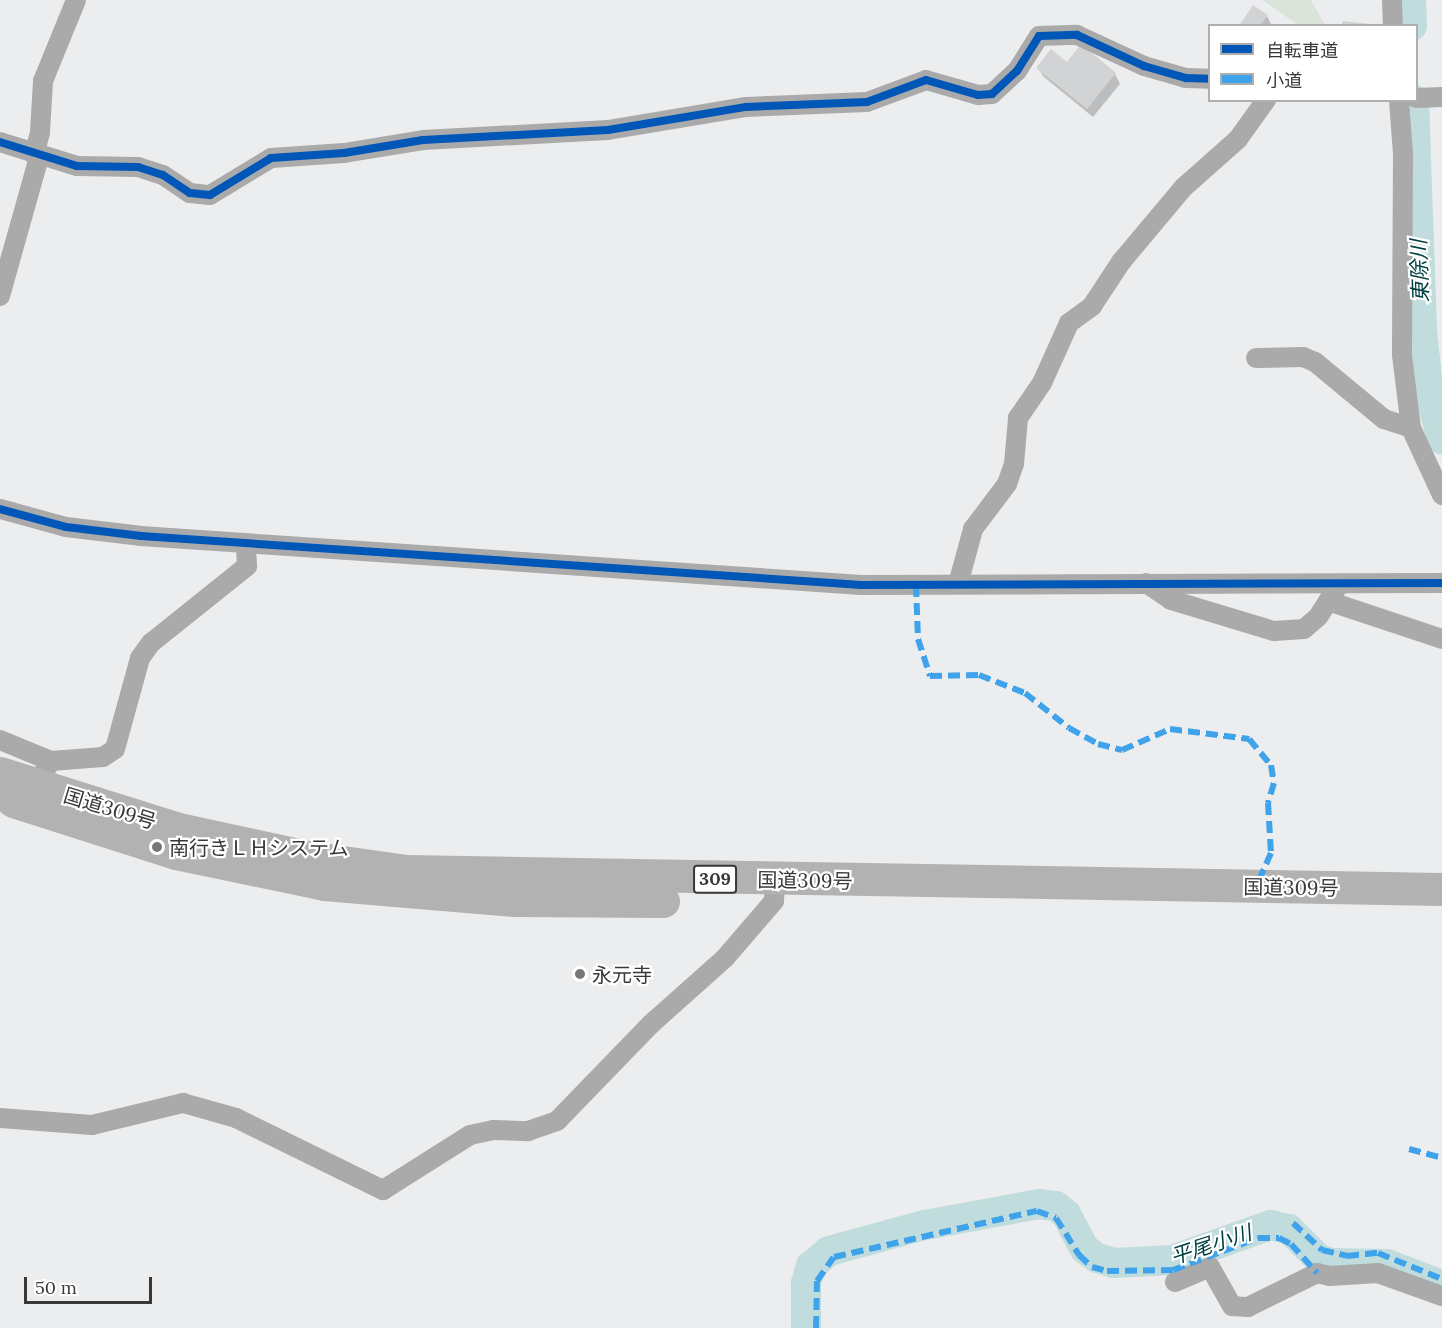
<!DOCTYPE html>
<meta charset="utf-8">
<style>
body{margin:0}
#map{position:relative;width:1442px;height:1328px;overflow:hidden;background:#ecedee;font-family:Lora,"Noto Sans JP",serif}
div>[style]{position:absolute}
.green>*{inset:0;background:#dae3d8}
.shadow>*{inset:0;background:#0003}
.river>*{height:30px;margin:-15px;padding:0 15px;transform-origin:15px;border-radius:15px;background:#c0dcdc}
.building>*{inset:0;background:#d2d3d4}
.street>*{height:20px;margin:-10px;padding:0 10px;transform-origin:10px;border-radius:10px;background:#abaaaa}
.highway>*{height:33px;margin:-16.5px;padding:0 16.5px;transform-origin:16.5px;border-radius:16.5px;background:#b2b2b2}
.quiet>*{height:6px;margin-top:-3px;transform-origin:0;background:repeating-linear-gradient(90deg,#3fa3ec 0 12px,transparent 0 18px)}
.cycleway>*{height:8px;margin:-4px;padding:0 4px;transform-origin:4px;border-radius:4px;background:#0057b8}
.dots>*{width:16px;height:16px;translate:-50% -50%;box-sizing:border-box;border:3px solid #fff;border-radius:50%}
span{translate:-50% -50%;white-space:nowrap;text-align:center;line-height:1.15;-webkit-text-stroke:4.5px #fff;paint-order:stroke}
.shield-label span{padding:2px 4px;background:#fff;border:2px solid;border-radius:4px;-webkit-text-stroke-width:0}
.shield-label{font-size:18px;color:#383839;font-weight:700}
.street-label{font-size:20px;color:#383839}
.poi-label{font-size:20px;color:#383839}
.left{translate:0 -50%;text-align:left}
.water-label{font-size:21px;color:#004040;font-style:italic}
.legend{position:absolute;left:1208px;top:24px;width:210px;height:78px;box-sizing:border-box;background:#fff;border:2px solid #afafb0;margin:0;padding:8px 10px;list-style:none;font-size:18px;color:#383839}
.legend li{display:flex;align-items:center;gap:12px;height:30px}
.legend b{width:30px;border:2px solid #afafb0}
.scale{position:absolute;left:24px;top:1277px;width:128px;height:27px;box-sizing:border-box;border:3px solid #383839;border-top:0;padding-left:8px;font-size:18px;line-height:21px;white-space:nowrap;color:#383839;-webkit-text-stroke:4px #fff;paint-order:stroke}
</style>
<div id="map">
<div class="green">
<div style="clip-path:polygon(1263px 0,1311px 0,1325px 25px,1298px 25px)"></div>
</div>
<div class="shadow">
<div style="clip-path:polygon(1267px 16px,1272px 26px,1241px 26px)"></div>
<div style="clip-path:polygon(1067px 64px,1115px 74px,1120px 84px,1093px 117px,1044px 77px,1038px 68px)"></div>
</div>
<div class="river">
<div style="left:1411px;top:0;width:26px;rotate:88deg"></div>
<div style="left:1414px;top:100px;width:230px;rotate:88deg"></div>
<div style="left:1422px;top:330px;width:58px;rotate:84.1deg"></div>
<div style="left:1428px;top:388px;width:53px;rotate:74.6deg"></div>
<div style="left:806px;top:1328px;width:45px;rotate:-90deg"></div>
<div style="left:806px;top:1283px;width:18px;rotate:-74deg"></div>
<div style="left:811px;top:1266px;width:23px;rotate:-40deg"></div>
<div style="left:829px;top:1251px;width:99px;rotate:-15.2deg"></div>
<div style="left:925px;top:1225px;width:116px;rotate:-10.4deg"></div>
<div style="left:1039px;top:1204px;width:17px;rotate:7deg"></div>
<div style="left:1056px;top:1206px;width:13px;rotate:39deg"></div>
<div style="left:1066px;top:1214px;width:40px;rotate:62deg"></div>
<div style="left:1085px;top:1249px;width:15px;rotate:37deg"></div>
<div style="left:1097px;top:1258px;width:18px;rotate:16deg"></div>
<div style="left:1114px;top:1263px;width:58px;rotate:-3deg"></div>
<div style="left:1172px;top:1260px;width:105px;rotate:-19.5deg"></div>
<div style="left:1271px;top:1225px;width:18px;rotate:13deg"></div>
<div style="left:1289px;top:1229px;width:42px;rotate:45deg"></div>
<div style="left:1319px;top:1259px;width:13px;rotate:18deg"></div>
<div style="left:1331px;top:1263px;width:56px;rotate:1deg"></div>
<div style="left:1387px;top:1264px;width:59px;rotate:20.9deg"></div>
</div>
<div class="building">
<div style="clip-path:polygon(1253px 5px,1268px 15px,1260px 26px,1239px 26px)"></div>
<div style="clip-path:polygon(1342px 21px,1371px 24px,1371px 26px,1342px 26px)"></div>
<div style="clip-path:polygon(1081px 44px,1116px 73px,1087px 109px,1036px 68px,1051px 49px,1067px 62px)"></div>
</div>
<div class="street">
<div style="left:1392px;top:0;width:26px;rotate:88deg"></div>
<div style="left:1416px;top:98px;width:26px;rotate:-2deg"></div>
<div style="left:1399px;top:100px;width:54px;rotate:85.8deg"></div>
<div style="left:1403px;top:154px;width:201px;rotate:90.3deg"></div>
<div style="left:1402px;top:355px;width:74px;rotate:83deg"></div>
<div style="left:1411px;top:428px;width:74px;rotate:65.2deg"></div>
<div style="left:0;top:142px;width:81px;rotate:17.3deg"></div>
<div style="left:77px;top:166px;width:61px;rotate:0.9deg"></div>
<div style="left:138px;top:167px;width:26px;rotate:18deg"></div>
<div style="left:163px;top:175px;width:32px;rotate:34deg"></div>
<div style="left:190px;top:193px;width:20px;rotate:6deg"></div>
<div style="left:210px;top:195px;width:71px;rotate:-31.2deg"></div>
<div style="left:271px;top:158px;width:73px;rotate:-3.9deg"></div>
<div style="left:344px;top:153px;width:80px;rotate:-9.3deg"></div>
<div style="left:423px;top:140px;width:185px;rotate:-3.1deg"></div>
<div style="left:608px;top:130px;width:140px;rotate:-9.5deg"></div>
<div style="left:746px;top:107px;width:121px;rotate:-2.4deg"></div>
<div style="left:867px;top:102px;width:63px;rotate:-20.4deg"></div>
<div style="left:926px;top:80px;width:54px;rotate:16.1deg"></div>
<div style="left:978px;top:95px;width:14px;rotate:-4deg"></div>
<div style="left:992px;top:94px;width:34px;rotate:-43deg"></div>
<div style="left:1017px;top:71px;width:41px;rotate:-57.8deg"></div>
<div style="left:1039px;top:36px;width:38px;rotate:-2deg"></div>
<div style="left:1077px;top:35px;width:74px;rotate:24.8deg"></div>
<div style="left:1144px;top:66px;width:44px;rotate:15.9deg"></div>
<div style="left:1186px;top:78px;width:24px;rotate:2deg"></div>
<div style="left:34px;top:155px;width:24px;rotate:-75deg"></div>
<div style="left:40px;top:132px;width:51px;rotate:-86.6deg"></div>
<div style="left:43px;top:81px;width:87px;rotate:-67.8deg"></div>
<div style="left:0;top:296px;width:144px;rotate:-74.3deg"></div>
<div style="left:1256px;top:358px;width:47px;rotate:-1.2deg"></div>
<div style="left:1303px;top:357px;width:13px;rotate:23deg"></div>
<div style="left:1315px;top:362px;width:89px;rotate:39.6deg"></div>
<div style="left:1384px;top:419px;width:28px;rotate:18deg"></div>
<div style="left:0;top:509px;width:68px;rotate:15.3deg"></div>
<div style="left:66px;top:527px;width:76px;rotate:6.8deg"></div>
<div style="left:141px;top:536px;width:722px;rotate:3.89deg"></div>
<div style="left:861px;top:585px;width:581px;rotate:-0.2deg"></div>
<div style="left:1146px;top:583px;width:30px;rotate:34deg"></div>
<div style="left:1171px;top:600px;width:108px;rotate:16.8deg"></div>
<div style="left:1274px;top:631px;width:30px;rotate:-4deg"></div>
<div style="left:1304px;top:629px;width:18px;rotate:-41deg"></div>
<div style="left:1318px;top:617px;width:40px;rotate:-57.1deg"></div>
<div style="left:958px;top:584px;width:57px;rotate:-74.7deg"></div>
<div style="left:973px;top:529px;width:56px;rotate:-52.9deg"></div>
<div style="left:1007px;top:484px;width:21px;rotate:-71deg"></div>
<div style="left:1014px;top:464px;width:46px;rotate:-85deg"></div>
<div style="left:1018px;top:418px;width:42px;rotate:-55.6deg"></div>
<div style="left:1042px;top:383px;width:66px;rotate:-65.8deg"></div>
<div style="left:1069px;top:323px;width:29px;rotate:-36deg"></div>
<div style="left:1092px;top:306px;width:53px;rotate:-56.6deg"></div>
<div style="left:1121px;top:262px;width:98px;rotate:-50deg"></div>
<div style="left:1184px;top:187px;width:72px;rotate:-41.6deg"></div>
<div style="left:1238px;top:139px;width:48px;rotate:-54.3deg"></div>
<div style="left:1328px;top:601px;width:120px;rotate:18.4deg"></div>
<div style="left:0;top:740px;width:55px;rotate:22.4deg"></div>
<div style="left:35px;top:785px;width:29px;rotate:-56deg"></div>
<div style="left:51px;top:761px;width:52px;rotate:-4.4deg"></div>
<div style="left:103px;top:757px;width:14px;rotate:-34deg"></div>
<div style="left:115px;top:749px;width:94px;rotate:-74.6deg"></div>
<div style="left:140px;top:658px;width:19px;rotate:-54deg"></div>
<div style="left:151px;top:643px;width:123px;rotate:-38.7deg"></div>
<div style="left:247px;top:566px;width:21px;rotate:-93deg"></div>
<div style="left:0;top:1118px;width:92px;rotate:4.4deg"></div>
<div style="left:92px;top:1125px;width:94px;rotate:-13.6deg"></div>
<div style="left:183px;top:1103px;width:55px;rotate:15.8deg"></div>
<div style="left:236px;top:1118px;width:164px;rotate:26.1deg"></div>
<div style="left:383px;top:1190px;width:103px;rotate:-32.3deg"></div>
<div style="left:470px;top:1135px;width:24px;rotate:-12deg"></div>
<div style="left:493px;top:1130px;width:35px;rotate:2deg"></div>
<div style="left:528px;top:1131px;width:31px;rotate:-19deg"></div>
<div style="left:557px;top:1121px;width:135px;rotate:-45.9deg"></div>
<div style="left:651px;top:1024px;width:99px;rotate:-41.7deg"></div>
<div style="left:725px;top:958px;width:75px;rotate:-49.3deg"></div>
<div style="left:774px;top:901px;width:21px;rotate:-87deg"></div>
<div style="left:1175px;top:1282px;width:38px;rotate:-23deg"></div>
<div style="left:1210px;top:1267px;width:45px;rotate:60.6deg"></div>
<div style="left:1232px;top:1306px;width:16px;rotate:4deg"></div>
<div style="left:1248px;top:1307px;width:77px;rotate:-26.2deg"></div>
<div style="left:1317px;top:1273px;width:13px;rotate:13deg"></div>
<div style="left:1330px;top:1276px;width:48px;rotate:-3.6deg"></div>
<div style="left:1378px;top:1273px;width:68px;rotate:19.8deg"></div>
</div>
<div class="highway">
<div style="left:0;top:773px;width:188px;rotate:17.4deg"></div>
<div style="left:179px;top:829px;width:131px;rotate:12.3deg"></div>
<div style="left:307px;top:857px;width:99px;rotate:8.1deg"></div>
<div style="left:405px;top:871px;width:1037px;rotate:0.99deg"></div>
<div style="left:13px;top:801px;width:171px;rotate:17.7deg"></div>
<div style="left:176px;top:853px;width:151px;rotate:11.8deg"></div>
<div style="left:324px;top:884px;width:192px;rotate:4.8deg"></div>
<div style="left:515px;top:900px;width:148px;rotate:0.4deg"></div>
</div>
<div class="quiet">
<div style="left:916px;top:585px;width:54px;rotate:87.9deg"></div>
<div style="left:918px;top:639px;width:39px;rotate:72deg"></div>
<div style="left:930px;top:676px;width:49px;rotate:-1.2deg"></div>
<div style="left:979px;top:675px;width:49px;rotate:21.4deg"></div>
<div style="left:1025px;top:693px;width:56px;rotate:38.5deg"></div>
<div style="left:1069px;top:728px;width:33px;rotate:29deg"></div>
<div style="left:1098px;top:744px;width:25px;rotate:14deg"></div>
<div style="left:1122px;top:750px;width:52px;rotate:-23.6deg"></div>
<div style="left:1170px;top:729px;width:80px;rotate:7.2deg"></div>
<div style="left:1249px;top:739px;width:34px;rotate:50deg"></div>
<div style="left:1271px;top:765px;width:18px;rotate:81deg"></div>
<div style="left:1274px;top:783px;width:21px;rotate:107deg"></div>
<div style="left:1268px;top:803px;width:50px;rotate:86.6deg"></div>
<div style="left:1271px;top:853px;width:36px;rotate:114deg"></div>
<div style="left:1409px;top:1149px;width:34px;rotate:15deg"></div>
<div style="left:1293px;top:1223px;width:40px;rotate:43deg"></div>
<div style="left:1322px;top:1250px;width:26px;rotate:13deg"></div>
<div style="left:1347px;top:1256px;width:31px;rotate:-6deg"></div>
<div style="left:1378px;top:1253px;width:69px;rotate:22.1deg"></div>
<div style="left:816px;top:1328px;width:47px;rotate:-88.8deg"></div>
<div style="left:817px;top:1281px;width:29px;rotate:-55deg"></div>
<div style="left:834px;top:1257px;width:208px;rotate:-12.8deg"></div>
<div style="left:1037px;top:1211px;width:20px;rotate:20deg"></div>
<div style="left:1056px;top:1218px;width:44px;rotate:58.1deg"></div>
<div style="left:1079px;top:1255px;width:18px;rotate:43deg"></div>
<div style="left:1092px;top:1267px;width:16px;rotate:15deg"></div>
<div style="left:1107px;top:1271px;width:66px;rotate:-0.9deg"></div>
<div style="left:1173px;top:1270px;width:91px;rotate:-20.6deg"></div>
<div style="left:1258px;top:1238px;width:21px"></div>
<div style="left:1279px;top:1238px;width:13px;rotate:27deg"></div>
<div style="left:1291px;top:1244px;width:39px;rotate:48deg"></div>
</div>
<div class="cycleway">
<div style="left:0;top:142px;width:81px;rotate:17.3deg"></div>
<div style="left:77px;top:166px;width:61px;rotate:0.9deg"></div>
<div style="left:138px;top:167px;width:26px;rotate:18deg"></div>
<div style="left:163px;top:175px;width:32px;rotate:34deg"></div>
<div style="left:190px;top:193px;width:20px;rotate:6deg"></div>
<div style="left:210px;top:195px;width:71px;rotate:-31.2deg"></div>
<div style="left:271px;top:158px;width:73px;rotate:-3.9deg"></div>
<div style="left:344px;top:153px;width:80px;rotate:-9.3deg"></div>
<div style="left:423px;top:140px;width:185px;rotate:-3.1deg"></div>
<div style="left:608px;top:130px;width:140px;rotate:-9.5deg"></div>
<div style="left:746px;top:107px;width:121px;rotate:-2.4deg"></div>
<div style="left:867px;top:102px;width:63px;rotate:-20.4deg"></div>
<div style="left:926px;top:80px;width:54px;rotate:16.1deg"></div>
<div style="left:978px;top:95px;width:14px;rotate:-4deg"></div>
<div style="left:992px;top:94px;width:34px;rotate:-43deg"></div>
<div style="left:1017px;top:71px;width:41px;rotate:-57.8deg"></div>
<div style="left:1039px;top:36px;width:38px;rotate:-2deg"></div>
<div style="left:1077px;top:35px;width:74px;rotate:24.8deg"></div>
<div style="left:1144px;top:66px;width:44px;rotate:15.9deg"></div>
<div style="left:1186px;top:78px;width:24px;rotate:2deg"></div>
<div style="left:0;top:509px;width:68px;rotate:15.3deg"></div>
<div style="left:66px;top:527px;width:76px;rotate:6.8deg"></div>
<div style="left:141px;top:536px;width:722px;rotate:3.89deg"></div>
<div style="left:861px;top:585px;width:581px;rotate:-0.2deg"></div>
</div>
<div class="dots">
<div style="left:157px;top:847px;background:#777778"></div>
<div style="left:580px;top:974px;background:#777778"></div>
</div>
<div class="shield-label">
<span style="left:715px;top:879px">309</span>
</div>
<div class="street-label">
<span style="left:110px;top:808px;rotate:17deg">国道309号</span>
<span style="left:805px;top:880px;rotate:1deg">国道309号</span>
<span style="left:1291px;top:887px;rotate:1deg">国道309号</span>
</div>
<div class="poi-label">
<span class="left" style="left:169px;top:847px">南行きＬＨシステム</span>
<span class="left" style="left:592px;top:974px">永元寺</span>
</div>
<div class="water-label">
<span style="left:1420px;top:271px;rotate:-92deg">東除川</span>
<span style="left:1211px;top:1245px;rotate:-18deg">平尾小川</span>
</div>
<ul class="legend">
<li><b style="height:8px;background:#0057b8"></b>自転車道</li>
<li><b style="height:8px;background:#3fa3ec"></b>小道</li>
</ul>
<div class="scale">50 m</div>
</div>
